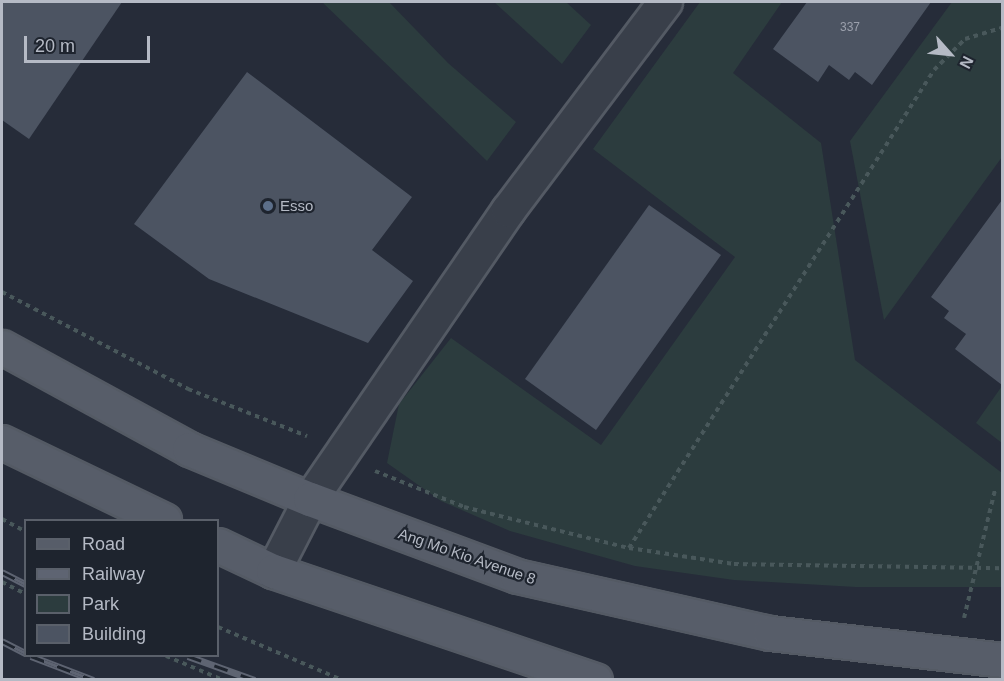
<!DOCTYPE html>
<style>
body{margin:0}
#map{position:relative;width:1004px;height:681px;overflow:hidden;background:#262c39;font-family:Arial,sans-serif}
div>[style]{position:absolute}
.green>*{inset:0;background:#2c3c3e}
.building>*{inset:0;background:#4c5462}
.path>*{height:4px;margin-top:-2px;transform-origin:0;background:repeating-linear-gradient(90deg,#49585b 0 4.5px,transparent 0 9px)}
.roads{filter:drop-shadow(2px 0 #545a64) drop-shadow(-2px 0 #545a64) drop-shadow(0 2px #545a64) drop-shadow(0 -2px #545a64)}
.minor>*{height:33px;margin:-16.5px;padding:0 16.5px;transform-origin:16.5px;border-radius:16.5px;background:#393f4a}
.major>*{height:33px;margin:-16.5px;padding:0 16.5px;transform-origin:16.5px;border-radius:16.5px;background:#575d69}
.rail>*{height:7px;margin-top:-3.5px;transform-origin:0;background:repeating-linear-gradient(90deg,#1e242e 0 14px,#5e6472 0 28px);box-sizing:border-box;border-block:2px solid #5e6472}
.dots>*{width:16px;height:16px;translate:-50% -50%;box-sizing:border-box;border:3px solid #1e242e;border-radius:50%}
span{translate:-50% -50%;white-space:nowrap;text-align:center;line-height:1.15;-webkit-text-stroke:4.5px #1e242e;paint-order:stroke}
.number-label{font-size:12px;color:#9ba0ac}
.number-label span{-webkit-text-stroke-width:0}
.poi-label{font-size:15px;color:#b5bac5}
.left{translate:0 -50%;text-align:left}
.street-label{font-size:15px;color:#b5bac5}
.frame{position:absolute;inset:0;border:3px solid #b5bac5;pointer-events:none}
.legend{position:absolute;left:24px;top:519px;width:195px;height:138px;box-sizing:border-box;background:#1e242e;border:2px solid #5a606a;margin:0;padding:8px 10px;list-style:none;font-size:18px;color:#b5bac5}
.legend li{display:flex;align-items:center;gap:12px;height:30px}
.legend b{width:30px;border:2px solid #5a606a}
.north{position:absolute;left:920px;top:24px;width:60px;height:60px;-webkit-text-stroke:4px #1e242e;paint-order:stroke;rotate:117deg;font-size:16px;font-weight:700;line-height:24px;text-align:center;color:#b5bac5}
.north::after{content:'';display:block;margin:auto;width:21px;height:27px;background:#b5bac5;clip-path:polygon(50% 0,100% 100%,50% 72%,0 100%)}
.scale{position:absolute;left:24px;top:36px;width:126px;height:27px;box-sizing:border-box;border:3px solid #b5bac5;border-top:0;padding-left:8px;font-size:18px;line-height:21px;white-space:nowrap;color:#b5bac5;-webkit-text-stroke:4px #1e242e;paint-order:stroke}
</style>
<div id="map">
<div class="green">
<div style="clip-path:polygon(322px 2px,389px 2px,448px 63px,516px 122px,487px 161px)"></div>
<div style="clip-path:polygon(494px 2px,566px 2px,591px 25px,562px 64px)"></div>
<div style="clip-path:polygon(700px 2px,782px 2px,733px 73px,821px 143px,855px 360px,1002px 473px,1002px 587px,856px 587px,734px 580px,635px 566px,510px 531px,441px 501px,387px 463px,399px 404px,451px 338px,601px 445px,735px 257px,593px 149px)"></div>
<div style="clip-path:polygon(952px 2px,1002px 2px,1002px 157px,884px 320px,850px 141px)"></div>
<div style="clip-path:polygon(1002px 386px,1002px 443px,976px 423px)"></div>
</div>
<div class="building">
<div style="clip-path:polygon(2px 2px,122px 2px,29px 139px,2px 120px)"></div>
<div style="clip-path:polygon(807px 2px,931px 2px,872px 85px,855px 72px,849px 80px,829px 65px,818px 82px,773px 49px)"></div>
<div style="clip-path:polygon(247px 72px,412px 197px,372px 250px,413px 281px,368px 343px,209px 279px,134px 224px)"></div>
<div style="clip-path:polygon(1002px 200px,1002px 385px,955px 349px,966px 334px,944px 318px,949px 311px,931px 297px)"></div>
<div style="clip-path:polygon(649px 205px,721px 255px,596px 430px,525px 379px)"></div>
</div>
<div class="path">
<div style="left:2px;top:292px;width:210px;rotate:27.5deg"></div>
<div style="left:188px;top:389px;width:128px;rotate:21.6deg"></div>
<div style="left:375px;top:471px;width:96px;rotate:22deg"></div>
<div style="left:464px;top:507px;width:170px;rotate:14deg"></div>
<div style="left:629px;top:548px;width:106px;rotate:8.7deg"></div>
<div style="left:734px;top:564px;width:268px;rotate:0.9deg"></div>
<div style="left:2px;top:519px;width:27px;rotate:28deg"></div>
<div style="left:629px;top:548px;width:567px;rotate:-57.46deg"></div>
<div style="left:934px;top:70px;width:44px;rotate:-45deg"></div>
<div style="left:965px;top:39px;width:39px;rotate:-17deg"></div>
<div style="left:2px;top:582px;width:27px;rotate:27deg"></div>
<div style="left:964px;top:618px;width:132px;rotate:-76.4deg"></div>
<div style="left:218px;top:627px;width:135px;rotate:23.1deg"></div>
<div style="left:166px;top:656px;width:62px;rotate:22.8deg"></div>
</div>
<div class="roads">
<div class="minor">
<div style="left:273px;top:571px;width:81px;rotate:-62.8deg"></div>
<div style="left:310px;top:499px;width:350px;rotate:-55.6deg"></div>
<div style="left:508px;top:210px;width:261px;rotate:-53deg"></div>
</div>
<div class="major">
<div style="left:2px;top:347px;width:213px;rotate:28.6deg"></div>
<div style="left:189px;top:449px;width:131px;rotate:22.5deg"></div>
<div style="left:310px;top:499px;width:221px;rotate:20.4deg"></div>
<div style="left:517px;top:576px;width:259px;rotate:12.7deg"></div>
<div style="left:770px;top:633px;width:234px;rotate:6.6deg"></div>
<div style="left:2px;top:442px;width:180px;rotate:25.7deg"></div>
<div style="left:218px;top:545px;width:61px;rotate:25.3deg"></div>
<div style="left:273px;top:571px;width:340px;rotate:18.7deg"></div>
</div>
</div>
<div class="rail">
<div style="left:2px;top:572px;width:27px;rotate:27deg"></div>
<div style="left:2px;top:641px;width:27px;rotate:27deg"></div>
<div style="left:31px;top:656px;width:67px;rotate:20.9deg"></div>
<div style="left:188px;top:656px;width:71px;rotate:19.7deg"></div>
</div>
<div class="dots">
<div style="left:268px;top:206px;background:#5c6f8a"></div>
</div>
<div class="number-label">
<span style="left:850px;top:28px">337</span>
</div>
<div class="poi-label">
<span class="left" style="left:280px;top:206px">Esso</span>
</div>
<div class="street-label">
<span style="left:467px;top:556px;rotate:19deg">Ang Mo Kio Avenue 8</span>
</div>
<div class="frame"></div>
<ul class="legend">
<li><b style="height:8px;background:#575d69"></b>Road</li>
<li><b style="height:8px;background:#5e6472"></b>Railway</li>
<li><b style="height:16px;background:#2c3c3e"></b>Park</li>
<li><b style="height:16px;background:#4c5462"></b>Building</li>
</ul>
<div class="north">N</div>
<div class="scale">20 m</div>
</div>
